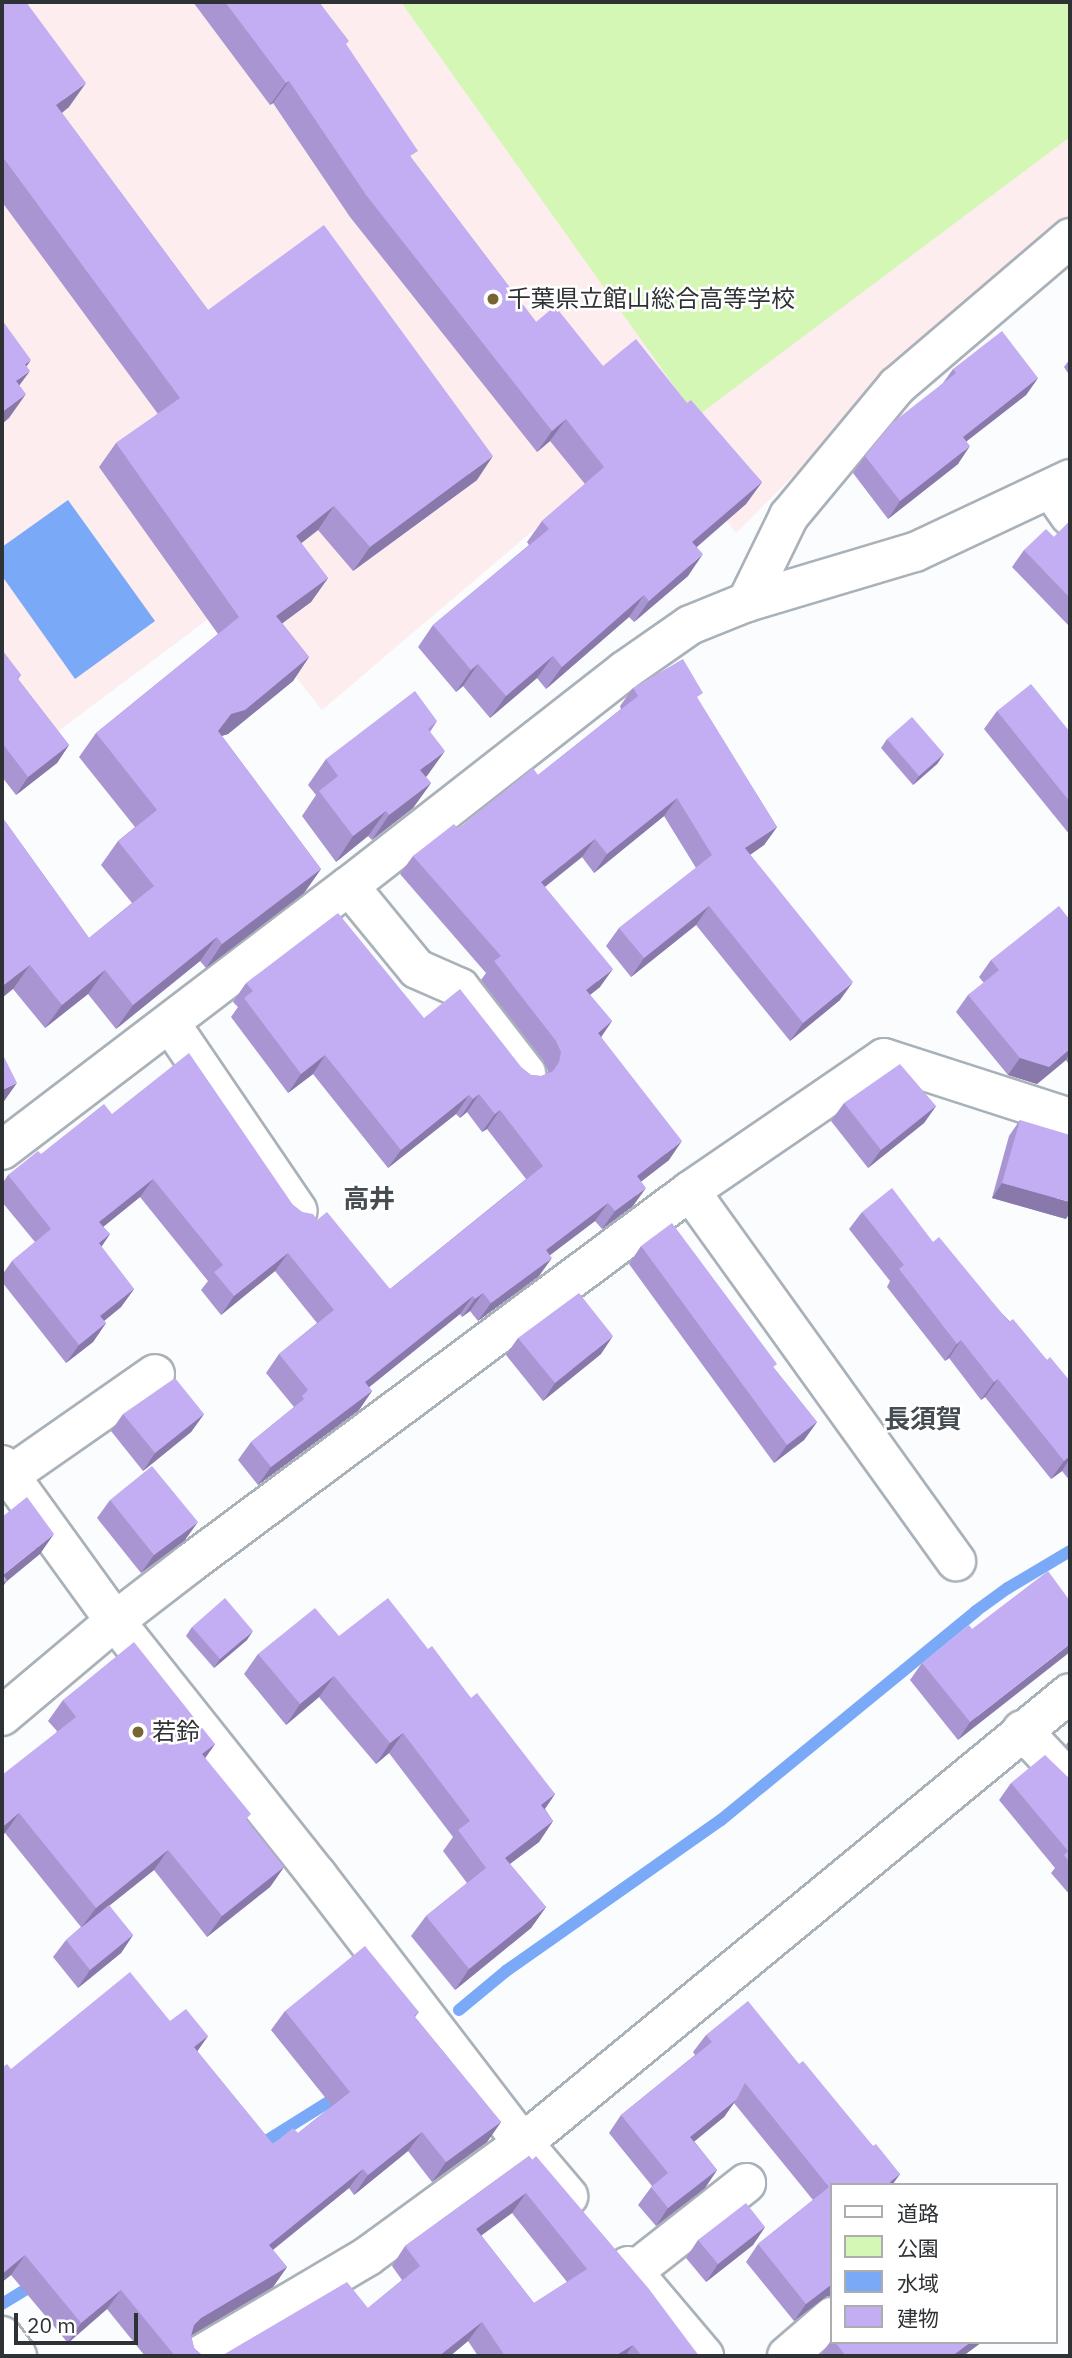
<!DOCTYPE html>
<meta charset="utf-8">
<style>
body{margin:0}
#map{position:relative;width:1072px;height:2358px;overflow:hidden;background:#fafcfe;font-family:"IBM Plex Sans","Noto Sans JP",sans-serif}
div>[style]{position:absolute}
.education>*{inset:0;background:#feedef}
.green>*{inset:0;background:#d5f7b6}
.water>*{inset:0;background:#7aa9f7}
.stream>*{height:12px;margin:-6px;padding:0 6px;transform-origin:6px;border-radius:6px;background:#7aa9f7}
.roads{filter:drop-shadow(2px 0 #a9b1b9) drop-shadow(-2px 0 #a9b1b9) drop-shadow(0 2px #a9b1b9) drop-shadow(0 -2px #a9b1b9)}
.minor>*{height:38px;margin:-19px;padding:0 19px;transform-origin:19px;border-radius:19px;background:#fff}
.wall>*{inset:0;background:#a895d1}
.shaded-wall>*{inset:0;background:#8879aa}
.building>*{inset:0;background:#c3adf3}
.dots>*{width:19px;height:19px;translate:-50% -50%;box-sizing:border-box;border:4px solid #fff;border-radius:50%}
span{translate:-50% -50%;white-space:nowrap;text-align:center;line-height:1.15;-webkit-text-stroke:5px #fff;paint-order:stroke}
.poi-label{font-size:24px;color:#2f3235}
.left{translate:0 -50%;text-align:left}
.neighbourhood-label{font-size:26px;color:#454c52;font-weight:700}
.frame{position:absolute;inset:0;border:4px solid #2f3235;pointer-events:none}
.legend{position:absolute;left:830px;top:2183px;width:228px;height:161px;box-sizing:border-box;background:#fff;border:2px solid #acadae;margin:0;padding:9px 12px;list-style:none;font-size:21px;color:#2f3235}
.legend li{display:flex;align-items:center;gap:14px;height:35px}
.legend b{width:35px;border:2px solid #acadae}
.scale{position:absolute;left:14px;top:2313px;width:124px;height:32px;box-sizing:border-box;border:4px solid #2f3235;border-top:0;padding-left:9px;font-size:21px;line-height:24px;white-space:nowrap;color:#2f3235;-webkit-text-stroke:5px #fff;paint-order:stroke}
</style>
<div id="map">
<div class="education">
<div style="clip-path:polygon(2px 2px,1070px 2px,1070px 226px,897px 372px,736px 533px,654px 428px,322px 710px,234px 600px,53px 735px,2px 668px)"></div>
</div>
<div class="green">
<div style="clip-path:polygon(401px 2px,1070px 2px,1070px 137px,696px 417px)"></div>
</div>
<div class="water">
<div style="clip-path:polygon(68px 500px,155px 621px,75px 679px,2px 576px,2px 547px)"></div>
</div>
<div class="stream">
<div style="left:459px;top:2010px;width:61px;rotate:-39.7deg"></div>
<div style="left:506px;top:1971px;width:263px;rotate:-35.1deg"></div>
<div style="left:721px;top:1820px;width:330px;rotate:-39.3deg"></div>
<div style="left:976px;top:1611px;width:39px;rotate:-36deg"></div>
<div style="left:1008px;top:1588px;width:72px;rotate:-30.8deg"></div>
<div style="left:255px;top:2148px;width:102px;rotate:-32.1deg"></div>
<div style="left:2px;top:2304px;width:42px;rotate:-31.4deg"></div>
</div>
<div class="roads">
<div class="minor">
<div style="left:1051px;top:489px;width:33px;rotate:55deg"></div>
<div style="left:747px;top:602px;width:96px;rotate:-64deg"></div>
<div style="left:789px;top:516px;width:169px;rotate:-50.3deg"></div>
<div style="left:897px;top:386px;width:228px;rotate:-40.5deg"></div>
<div style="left:349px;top:886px;width:107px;rotate:50.7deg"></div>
<div style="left:417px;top:969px;width:47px;rotate:23.8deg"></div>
<div style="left:460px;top:988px;width:108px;rotate:52.2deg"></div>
<div style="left:170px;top:1023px;width:227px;rotate:55.8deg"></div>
<div style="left:2px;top:1150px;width:436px;rotate:-37.3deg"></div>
<div style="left:349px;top:886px;width:349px;rotate:-38deg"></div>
<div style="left:624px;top:671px;width:80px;rotate:-34.9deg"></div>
<div style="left:690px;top:625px;width:61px;rotate:-22deg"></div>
<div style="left:747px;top:602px;width:175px;rotate:-16.6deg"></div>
<div style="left:915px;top:552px;width:171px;rotate:-25.2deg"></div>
<div style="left:690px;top:1191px;width:456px;rotate:54.3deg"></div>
<div style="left:2px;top:1465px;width:193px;rotate:54.1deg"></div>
<div style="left:115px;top:1621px;width:325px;rotate:51.5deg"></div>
<div style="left:317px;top:1875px;width:338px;rotate:52.5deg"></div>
<div style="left:523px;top:2143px;width:70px;rotate:49.7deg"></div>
<div style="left:9px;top:1476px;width:178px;rotate:-34.9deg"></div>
<div style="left:2px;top:1716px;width:148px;rotate:-40.1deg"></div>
<div style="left:115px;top:1621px;width:93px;rotate:-37.6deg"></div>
<div style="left:189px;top:1564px;width:625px;rotate:-36.67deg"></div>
<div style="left:690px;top:1191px;width:235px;rotate:-34.4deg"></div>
<div style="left:884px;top:1058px;width:195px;rotate:17.9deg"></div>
<div style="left:1022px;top:1730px;width:70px;rotate:46.7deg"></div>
<div style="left:628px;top:2266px;width:118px;rotate:49.8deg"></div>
<div style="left:633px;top:2272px;width:144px;rotate:-38.2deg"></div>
<div style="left:2px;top:2336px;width:25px;rotate:53deg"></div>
<div style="left:199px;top:2356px;width:196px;rotate:-30.6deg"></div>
<div style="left:368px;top:2256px;width:192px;rotate:-36.1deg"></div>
<div style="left:523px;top:2143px;width:708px;rotate:-39.44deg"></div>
<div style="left:787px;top:2356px;width:60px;rotate:-40.9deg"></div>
</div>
</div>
<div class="wall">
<div style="clip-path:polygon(193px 2px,319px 2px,346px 45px,412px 159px,536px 322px,603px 366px,687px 403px,762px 482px,746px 504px,697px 547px,688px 576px,634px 622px,629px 617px,546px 689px,537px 678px,490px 718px,463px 686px,456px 692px,418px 647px,433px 625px,529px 545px,527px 542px,542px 521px,585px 484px,550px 441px,537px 452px,350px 217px,273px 103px,270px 105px)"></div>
<div style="clip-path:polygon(2px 3px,69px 107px,62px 113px,208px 310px,477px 480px,353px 571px,318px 530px,301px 543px,328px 578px,311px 602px,282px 623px,309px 657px,293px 681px,228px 734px,222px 736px,321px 869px,304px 893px,206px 968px,200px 961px,116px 1029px,88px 994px,45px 1028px,13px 989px,2px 817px,89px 938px,132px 903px,101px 865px,118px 841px,135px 827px,79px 757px,96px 733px,218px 634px,99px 467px,116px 443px,158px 414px,2px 202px)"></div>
<div style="clip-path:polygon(1070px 359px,1070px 376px,1064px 367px)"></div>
<div style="clip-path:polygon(953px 369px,1038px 378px,1026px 395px,967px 441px,958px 464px,888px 519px,853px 473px,865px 456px,943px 383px)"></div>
<div style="clip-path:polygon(1070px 521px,1070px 627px,1012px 567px,1024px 550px,1054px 537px)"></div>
<div style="clip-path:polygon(2px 650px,21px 675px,18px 679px,69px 745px,57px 763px,16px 795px,2px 777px)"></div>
<div style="clip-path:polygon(633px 688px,698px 700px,777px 827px,764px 845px,750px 855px,840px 1000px,790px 1041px,696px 925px,631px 977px,606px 946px,619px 928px,696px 868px,664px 816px,594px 873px,582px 857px,545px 887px,600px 987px,590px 995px,612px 1021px,601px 1037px,669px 1160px,641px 1181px,633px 1206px,602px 1229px,595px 1221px,550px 1255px,539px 1276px,478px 1321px,470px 1311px,462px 1317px,460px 1314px,369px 1387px,372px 1391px,359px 1410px,258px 1485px,238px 1460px,251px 1442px,294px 1407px,266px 1373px,279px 1354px,317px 1323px,275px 1271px,221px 1315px,201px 1290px,208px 1281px,140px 1197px,103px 1227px,110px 1234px,101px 1247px,134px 1289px,121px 1307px,104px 1321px,106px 1323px,93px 1342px,66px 1363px,2px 1282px,2px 1275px,12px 1261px,35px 1242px,2px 1202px,2px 1184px,8px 1175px,41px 1154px,112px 1114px,293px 1205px,302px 1212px,317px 1220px,390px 1289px,526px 1179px,487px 1129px,482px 1132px,467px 1112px,460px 1118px,456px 1114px,388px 1168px,313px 1074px,288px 1093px,231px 1017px,238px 1007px,233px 1002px,246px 983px,424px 1018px,522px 1068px,531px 1075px,541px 1076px,547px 1074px,548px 1071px,543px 1060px,481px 980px,486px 973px,400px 874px,413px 856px,458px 829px,538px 775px,621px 709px,620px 706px)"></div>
<div style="clip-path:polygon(997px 711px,1070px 732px,1070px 835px,984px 729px)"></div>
<div style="clip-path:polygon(437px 721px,430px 732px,426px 777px,431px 783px,413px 808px,372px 840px,368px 836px,336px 862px,302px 816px,316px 795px,308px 785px,326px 759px)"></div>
<div style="clip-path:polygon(887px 739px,944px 754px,937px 764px,913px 785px,881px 748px)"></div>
<div style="clip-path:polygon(1070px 920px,1070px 1066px,1066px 1060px,1037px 1084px,1008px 1075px,956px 1012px,968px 995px,984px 983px,979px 977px,991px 960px)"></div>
<div style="clip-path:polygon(844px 1103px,936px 1106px,924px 1123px,868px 1168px,831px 1121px)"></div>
<div style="clip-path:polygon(1020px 1120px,1066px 1219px,992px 1198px,1009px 1136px)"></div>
<div style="clip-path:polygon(862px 1212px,933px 1242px,1047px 1360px,1070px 1381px,1070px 1481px,1062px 1471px,1051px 1479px,985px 1397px,981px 1400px,949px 1358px,945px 1361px,887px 1287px,890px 1281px,849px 1229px)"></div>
<div style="clip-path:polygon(641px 1246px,774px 1368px,817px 1422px,804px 1440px,774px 1463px,629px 1264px)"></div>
<div style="clip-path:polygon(518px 1338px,601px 1354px,543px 1401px,506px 1355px)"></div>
<div style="clip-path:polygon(123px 1414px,204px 1414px,191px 1432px,143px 1471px,111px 1431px)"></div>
<div style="clip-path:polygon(110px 1500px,185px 1540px,141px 1573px,97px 1518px)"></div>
<div style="clip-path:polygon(1070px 1601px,958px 1740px,910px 1680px,922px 1663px)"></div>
<div style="clip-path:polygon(192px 1627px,247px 1640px,214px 1668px,186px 1636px)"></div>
<div style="clip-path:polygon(339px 1636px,428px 1649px,555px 1794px,545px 1809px,553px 1821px,539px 1842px,510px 1864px,546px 1907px,531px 1928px,455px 1990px,411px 1936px,426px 1916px,467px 1883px,443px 1851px,453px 1837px,389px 1753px,376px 1764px,319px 1697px,286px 1725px,244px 1674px,258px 1654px)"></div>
<div style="clip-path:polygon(63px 1700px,215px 1744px,205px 1758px,247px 1820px,284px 1867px,270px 1887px,207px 1937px,154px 1870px,109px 1906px,133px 1935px,121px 1953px,78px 1988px,53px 1957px,66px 1940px,81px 1927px,5px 1833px,57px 1731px,48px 1721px)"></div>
<div style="clip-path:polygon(1070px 1739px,1070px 1750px,1066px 1745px)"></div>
<div style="clip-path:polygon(1070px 1779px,1070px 1895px,1051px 1873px,1055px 1868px,999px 1800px,1011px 1783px)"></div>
<div style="clip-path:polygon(285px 2011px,419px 2012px,415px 2017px,501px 2122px,487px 2142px,432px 2182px,408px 2151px,354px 2195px,349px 2188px,273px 2250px,287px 2267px,273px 2287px,191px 2335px,194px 2348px,203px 2356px,206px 2356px,145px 2356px,107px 2309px,68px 2343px,11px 2275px,2px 2282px,2px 2068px,11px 2069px,170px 2021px,208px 2036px,197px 2051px,273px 2144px,298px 2133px,332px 2106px,271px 2030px)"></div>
<div style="clip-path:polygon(706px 2035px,799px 2064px,873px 2146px,900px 2174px,892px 2185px,827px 2296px,794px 2321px,746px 2262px,758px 2244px,813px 2200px,734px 2103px,724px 2117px,694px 2141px,717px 2170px,705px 2188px,656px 2226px,638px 2205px,652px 2186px,609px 2133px,621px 2115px,695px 2055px,693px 2052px)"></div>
<div style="clip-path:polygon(evenodd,529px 2156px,699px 2356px,478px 2356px,468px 2341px,450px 2356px,220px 2356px,368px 2308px,402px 2280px,392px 2266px,405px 2246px,529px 2156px,512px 2213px,567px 2282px,534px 2303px,481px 2235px,512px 2213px)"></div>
<div style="clip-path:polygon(765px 2227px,753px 2245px,706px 2282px,686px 2258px,698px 2240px)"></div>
<div style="clip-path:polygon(832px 2339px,832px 2342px,982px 2342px,963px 2356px,820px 2356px)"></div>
</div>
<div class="shaded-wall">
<div style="clip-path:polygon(289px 81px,273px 103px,270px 105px,286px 83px)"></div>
<div style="clip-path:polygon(86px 83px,69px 107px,40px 129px,56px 105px)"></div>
<div style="clip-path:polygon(31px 360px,17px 380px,30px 371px,13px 394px,2px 403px,25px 364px)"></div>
<div style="clip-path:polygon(1038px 378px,1026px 395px,950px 454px,963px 437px)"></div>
<div style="clip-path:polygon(26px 394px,9px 418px,2px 424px,2px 412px)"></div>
<div style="clip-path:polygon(566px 419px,550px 441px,537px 452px,552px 431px)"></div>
<div style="clip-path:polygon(970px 446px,958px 464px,888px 519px,900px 501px)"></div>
<div style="clip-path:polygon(493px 456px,477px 480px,353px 571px,370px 547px)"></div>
<div style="clip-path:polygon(762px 482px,746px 504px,677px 564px,692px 542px)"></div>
<div style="clip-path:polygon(334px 506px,318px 530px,280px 560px,296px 536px)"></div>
<div style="clip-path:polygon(703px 554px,688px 576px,634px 622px,649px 601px)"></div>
<div style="clip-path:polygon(328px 578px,311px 602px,260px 640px,276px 616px)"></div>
<div style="clip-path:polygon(644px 595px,629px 617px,546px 689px,562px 667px)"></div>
<div style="clip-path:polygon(553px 656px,537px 678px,490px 718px,506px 696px)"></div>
<div style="clip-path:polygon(309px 657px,293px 681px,228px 734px,214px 738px,218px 731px,231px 714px)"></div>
<div style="clip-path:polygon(478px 664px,463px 686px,456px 692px,471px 670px)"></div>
<div style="clip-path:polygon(69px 745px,57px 763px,16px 795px,28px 777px)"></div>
<div style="clip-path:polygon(445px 751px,427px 776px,403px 795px,420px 770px)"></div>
<div style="clip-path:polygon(944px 754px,937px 764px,913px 785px,919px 776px)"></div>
<div style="clip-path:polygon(431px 783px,413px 808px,372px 840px,389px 815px)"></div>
<div style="clip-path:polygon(677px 798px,664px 816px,594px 873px,607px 854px)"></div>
<div style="clip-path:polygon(386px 811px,368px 836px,336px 862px,353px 836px)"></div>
<div style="clip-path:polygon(777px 827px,764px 845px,732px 867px,745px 848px)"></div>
<div style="clip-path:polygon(595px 839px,582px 857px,528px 900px,541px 882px)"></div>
<div style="clip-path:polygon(321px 869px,304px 893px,206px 968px,222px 944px)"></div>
<div style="clip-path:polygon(709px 906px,696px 925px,631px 977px,644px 958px)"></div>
<div style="clip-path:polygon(217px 937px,200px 961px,116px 1029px,133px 1005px)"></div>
<div style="clip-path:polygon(30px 965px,13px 989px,2px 998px,2px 986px)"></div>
<div style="clip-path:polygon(613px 969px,600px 987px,573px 1008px,586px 990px)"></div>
<div style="clip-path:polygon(105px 970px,88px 994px,45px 1028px,62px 1005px)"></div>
<div style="clip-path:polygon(853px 982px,840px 1000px,790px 1041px,803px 1023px)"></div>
<div style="clip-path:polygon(612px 1021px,599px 1040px,598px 1033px)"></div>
<div style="clip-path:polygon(1070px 1049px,1070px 1053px,1066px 1060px,1037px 1084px,1008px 1075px,1020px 1058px)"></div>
<div style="clip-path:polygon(325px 1055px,313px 1074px,288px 1093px,301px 1074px)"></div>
<div style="clip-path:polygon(17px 1083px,2px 1104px,2px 1090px)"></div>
<div style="clip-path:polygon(479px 1094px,467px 1112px,460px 1118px,473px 1099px)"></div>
<div style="clip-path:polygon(469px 1095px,456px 1114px,388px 1168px,401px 1150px)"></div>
<div style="clip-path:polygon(936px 1106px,924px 1123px,868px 1168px,881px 1150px)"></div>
<div style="clip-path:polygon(500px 1110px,487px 1129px,482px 1132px,495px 1114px)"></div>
<div style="clip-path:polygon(682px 1141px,669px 1160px,624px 1195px,637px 1176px)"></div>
<div style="clip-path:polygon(153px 1179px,140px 1197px,87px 1240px,99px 1222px)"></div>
<div style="clip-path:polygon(1002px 1183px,1070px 1202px,1070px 1213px,1066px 1219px,992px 1198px)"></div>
<div style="clip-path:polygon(646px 1188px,633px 1206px,602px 1229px,615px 1211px)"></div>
<div style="clip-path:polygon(608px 1203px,595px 1221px,533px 1268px,546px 1250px)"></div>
<div style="clip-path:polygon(110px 1234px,97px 1253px,99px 1243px)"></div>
<div style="clip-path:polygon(288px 1253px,275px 1271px,221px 1315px,234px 1296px)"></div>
<div style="clip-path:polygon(552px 1258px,539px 1276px,478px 1321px,491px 1303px)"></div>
<div style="clip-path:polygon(134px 1289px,121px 1307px,87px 1335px,100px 1316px)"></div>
<div style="clip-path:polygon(483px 1293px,470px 1311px,462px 1317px,475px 1299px)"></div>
<div style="clip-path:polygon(473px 1296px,460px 1314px,352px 1401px,365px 1382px)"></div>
<div style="clip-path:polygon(106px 1323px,93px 1342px,66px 1363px,79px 1345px)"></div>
<div style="clip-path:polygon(613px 1336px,601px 1354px,543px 1401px,555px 1383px)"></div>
<div style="clip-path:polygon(961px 1340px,949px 1358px,945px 1361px,957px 1344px)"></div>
<div style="clip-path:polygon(998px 1379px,985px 1397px,981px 1400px,994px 1382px)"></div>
<div style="clip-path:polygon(372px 1391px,359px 1410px,258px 1485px,271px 1467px)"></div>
<div style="clip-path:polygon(204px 1414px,191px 1432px,143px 1471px,155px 1453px)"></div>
<div style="clip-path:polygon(817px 1422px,804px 1440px,774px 1463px,787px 1445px)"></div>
<div style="clip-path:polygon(1070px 1456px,1070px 1458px,1062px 1471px,1051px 1479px,1064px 1461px)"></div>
<div style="clip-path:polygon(198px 1522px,185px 1540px,141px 1573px,154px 1555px)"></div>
<div style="clip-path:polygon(54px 1534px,40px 1554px,6px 1582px,2px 1588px,2px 1577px,3px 1575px)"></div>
<div style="clip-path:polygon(253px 1631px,247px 1640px,214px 1668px,220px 1659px)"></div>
<div style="clip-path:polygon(1070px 1644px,1070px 1652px,958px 1740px,970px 1722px)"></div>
<div style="clip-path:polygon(334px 1676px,319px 1697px,286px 1725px,300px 1704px)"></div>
<div style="clip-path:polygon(403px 1733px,389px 1753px,376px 1764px,390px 1743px)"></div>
<div style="clip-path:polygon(215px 1744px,201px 1764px,202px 1754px)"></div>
<div style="clip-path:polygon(555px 1794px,541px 1814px,541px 1805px)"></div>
<div style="clip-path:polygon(19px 1813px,5px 1833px,2px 1836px,2px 1827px)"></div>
<div style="clip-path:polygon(553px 1821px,539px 1842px,491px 1878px,505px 1858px)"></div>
<div style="clip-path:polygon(168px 1850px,154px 1870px,81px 1928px,96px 1908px)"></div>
<div style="clip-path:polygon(284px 1867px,270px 1887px,207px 1937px,222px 1916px)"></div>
<div style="clip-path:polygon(546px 1907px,531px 1928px,455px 1990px,469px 1969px)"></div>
<div style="clip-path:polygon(133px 1935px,121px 1953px,78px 1988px,90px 1970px)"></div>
<div style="clip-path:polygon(208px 2036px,194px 2056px,194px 2047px)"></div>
<div style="clip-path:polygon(736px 2100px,724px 2117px,678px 2155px,690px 2137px)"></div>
<div style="clip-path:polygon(501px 2122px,487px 2142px,432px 2182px,446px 2162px)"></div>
<div style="clip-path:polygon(422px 2132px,408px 2151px,354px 2195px,368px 2175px)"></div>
<div style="clip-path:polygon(363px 2169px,349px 2188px,255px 2264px,269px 2245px)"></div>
<div style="clip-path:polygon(717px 2170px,705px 2188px,656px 2226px,668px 2208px)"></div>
<div style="clip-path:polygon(900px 2174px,892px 2185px,890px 2182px)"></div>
<div style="clip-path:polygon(526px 2193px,512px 2213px,463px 2249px,476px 2229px)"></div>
<div style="clip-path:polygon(765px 2227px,753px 2245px,706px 2282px,718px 2264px)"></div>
<div style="clip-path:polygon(25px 2255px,11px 2275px,2px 2282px,2px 2274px)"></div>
<div style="clip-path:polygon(287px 2267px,273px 2287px,187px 2338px,194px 2325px,201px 2318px)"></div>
<div style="clip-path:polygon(832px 2284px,832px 2296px,827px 2296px,794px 2321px,806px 2304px)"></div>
<div style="clip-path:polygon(121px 2290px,107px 2309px,68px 2343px,81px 2323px)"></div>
<div style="clip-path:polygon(482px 2322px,468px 2341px,450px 2356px,439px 2356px)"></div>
<div style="clip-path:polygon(971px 2342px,982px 2342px,963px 2356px,952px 2356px)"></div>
<div style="clip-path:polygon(633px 2345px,625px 2356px,615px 2356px)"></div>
</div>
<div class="building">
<div style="clip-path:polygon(3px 2px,26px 2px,86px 83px,56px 105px,208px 310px,324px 225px,493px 456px,370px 547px,334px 506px,296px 536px,328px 578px,276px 616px,309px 657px,245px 710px,231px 714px,218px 731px,321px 869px,222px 944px,217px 937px,133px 1005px,105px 970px,62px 1005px,30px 965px,2px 986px,2px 817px,89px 938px,154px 886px,118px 841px,157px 810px,96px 733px,239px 617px,116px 443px,180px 398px,2px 156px,2px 3px)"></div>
<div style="clip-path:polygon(225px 2px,319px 2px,349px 41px,346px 44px,418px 151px,410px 156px,536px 322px,555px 306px,603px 366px,636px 339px,687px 403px,691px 400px,762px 482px,692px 542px,703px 554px,649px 601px,644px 595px,562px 667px,553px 656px,506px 696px,478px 664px,471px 670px,433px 625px,549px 529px,542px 521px,604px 467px,566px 419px,552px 431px,366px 195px,289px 81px,286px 83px)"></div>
<div style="clip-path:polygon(2px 320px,31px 360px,25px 364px,30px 371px,16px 381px,26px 394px,2px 412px)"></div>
<div style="clip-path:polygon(1002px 331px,1038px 378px,963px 437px,970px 446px,900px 501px,865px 456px,892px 423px,956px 373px,953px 369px)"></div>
<div style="clip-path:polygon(1070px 521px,1070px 598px,1024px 550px,1046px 529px,1054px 537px)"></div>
<div style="clip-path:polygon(2px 650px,21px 675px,17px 678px,69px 745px,28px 777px,2px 743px)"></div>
<div style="clip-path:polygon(683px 659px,703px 693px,697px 697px,777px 827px,745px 848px,853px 982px,803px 1023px,709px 906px,644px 958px,619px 928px,712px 855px,677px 798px,607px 854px,595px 839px,541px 882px,613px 969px,586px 990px,612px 1021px,598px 1033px,682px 1141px,637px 1176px,646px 1188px,615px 1211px,608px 1203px,546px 1250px,552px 1258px,491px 1303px,483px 1293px,475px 1299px,473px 1296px,365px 1382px,372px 1391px,271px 1467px,251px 1442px,304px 1399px,302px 1396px,308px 1390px,279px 1354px,334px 1310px,288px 1253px,234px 1296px,214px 1272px,223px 1265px,153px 1179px,99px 1222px,110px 1234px,99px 1243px,134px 1289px,100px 1316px,106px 1323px,79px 1345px,12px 1261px,51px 1229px,8px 1175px,38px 1151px,41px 1154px,104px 1104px,112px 1114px,189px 1053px,293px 1205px,302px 1212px,313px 1214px,317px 1220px,327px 1212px,390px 1289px,543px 1166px,500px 1110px,495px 1114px,479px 1094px,473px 1099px,469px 1095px,401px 1150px,325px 1055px,301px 1074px,244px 998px,253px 991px,246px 983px,338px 913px,424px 1018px,460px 989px,522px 1068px,531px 1075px,541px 1076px,553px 1071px,559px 1062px,561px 1052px,556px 1041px,494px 961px,501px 956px,413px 856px,454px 824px,458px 829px,533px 768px,538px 775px,638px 696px,633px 688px)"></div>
<div style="clip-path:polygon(1031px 684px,1070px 732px,1070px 802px,997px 711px)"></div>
<div style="clip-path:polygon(415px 691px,437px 721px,428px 729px,445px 751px,420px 770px,431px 783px,389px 815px,386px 811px,353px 836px,319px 791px,338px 776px,326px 759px)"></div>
<div style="clip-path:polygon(912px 717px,944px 754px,919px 776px,887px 739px)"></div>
<div style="clip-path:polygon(1059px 906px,1070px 920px,1070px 1049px,1049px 1067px,1020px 1058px,968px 995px,999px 970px,991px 960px)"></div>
<div style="clip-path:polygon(2px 1053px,17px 1083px,2px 1090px)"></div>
<div style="clip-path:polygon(900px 1064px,936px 1106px,881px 1150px,844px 1103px)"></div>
<div style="clip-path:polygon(1020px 1120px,1070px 1135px,1070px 1202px,1002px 1183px)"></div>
<div style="clip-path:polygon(892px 1188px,933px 1242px,939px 1237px,1009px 1322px,1013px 1319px,1047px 1360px,1050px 1357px,1070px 1381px,1070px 1456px,1064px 1461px,998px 1379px,994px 1382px,961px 1340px,957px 1344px,899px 1269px,904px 1265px,862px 1212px)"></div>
<div style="clip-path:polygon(672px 1223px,777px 1364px,773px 1367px,817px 1422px,787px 1445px,641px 1246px)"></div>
<div style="clip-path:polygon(579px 1293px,613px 1336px,555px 1383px,518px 1338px)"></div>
<div style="clip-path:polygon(175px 1378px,204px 1414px,155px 1453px,123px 1414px)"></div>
<div style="clip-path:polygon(152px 1466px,198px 1522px,154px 1555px,110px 1500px)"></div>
<div style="clip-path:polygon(27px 1497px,54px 1534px,3px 1575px,7px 1580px,2px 1584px,2px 1517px)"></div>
<div style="clip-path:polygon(1048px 1571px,1070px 1601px,1070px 1644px,970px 1722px,922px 1663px,969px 1625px,972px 1629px)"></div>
<div style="clip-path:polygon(225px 1598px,253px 1631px,220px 1659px,192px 1627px)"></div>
<div style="clip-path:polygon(388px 1598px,428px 1649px,432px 1646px,471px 1698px,477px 1693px,555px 1794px,541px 1805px,553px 1821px,505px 1858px,546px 1907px,469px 1969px,426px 1916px,486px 1868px,458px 1830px,470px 1821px,403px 1733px,390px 1743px,334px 1676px,300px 1704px,258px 1654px,315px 1608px,339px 1636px)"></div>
<div style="clip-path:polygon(134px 1642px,215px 1744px,202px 1754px,251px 1814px,246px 1819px,284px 1867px,222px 1916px,168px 1850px,96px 1908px,19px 1813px,2px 1827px,2px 1775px,76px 1717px,63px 1700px)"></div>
<div style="clip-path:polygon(1045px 1755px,1070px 1779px,1070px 1863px,1064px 1855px,1068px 1851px,1011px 1783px)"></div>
<div style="clip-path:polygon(109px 1905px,133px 1935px,90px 1970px,66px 1940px)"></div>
<div style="clip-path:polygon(365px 1946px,419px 2012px,414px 2016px,501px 2122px,446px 2162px,422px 2132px,368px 2175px,363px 2169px,269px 2245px,287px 2267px,201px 2318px,194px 2325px,191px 2336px,194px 2348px,203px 2356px,206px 2356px,175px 2356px,121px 2290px,81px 2323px,25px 2255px,2px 2274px,2px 2068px,7px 2064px,11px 2069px,130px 1972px,170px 2021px,186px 2009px,208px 2036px,194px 2047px,273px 2144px,293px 2128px,298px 2133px,350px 2092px,285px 2011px)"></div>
<div style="clip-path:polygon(748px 2001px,799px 2064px,803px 2061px,873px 2146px,876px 2144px,900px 2174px,890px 2182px,892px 2185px,832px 2185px,832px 2284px,806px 2304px,758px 2244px,829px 2187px,745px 2083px,736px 2100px,690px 2137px,717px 2170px,668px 2208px,651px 2187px,668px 2173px,621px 2115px,712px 2042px,706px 2035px)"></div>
<div style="clip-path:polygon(evenodd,529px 2156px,532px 2160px,536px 2156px,649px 2289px,699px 2356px,642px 2356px,633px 2345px,615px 2356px,505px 2356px,482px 2322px,439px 2356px,220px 2356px,223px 2355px,347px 2282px,368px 2308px,420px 2266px,405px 2246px,529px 2156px,526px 2193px,587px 2269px,534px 2303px,476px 2229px,526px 2193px)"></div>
<div style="clip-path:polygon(746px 2203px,765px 2227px,718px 2264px,698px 2240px)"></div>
<div style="clip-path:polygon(835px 2342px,971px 2342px,952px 2356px,846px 2356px)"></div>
</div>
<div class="dots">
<div style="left:493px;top:299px;background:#786534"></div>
<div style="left:138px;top:1732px;background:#786534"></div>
</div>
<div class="poi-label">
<span class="left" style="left:507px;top:299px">千葉県立館山総合高等学校</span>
<span class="left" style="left:152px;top:1732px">若鈴</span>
</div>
<div class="neighbourhood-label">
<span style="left:369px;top:1199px">高井</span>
<span style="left:923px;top:1419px">長須賀</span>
</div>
<div class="frame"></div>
<ul class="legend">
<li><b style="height:9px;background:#fff"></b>道路</li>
<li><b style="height:19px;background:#d5f7b6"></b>公園</li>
<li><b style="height:19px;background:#7aa9f7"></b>水域</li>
<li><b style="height:19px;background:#c3adf3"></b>建物</li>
</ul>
<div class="scale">20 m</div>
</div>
